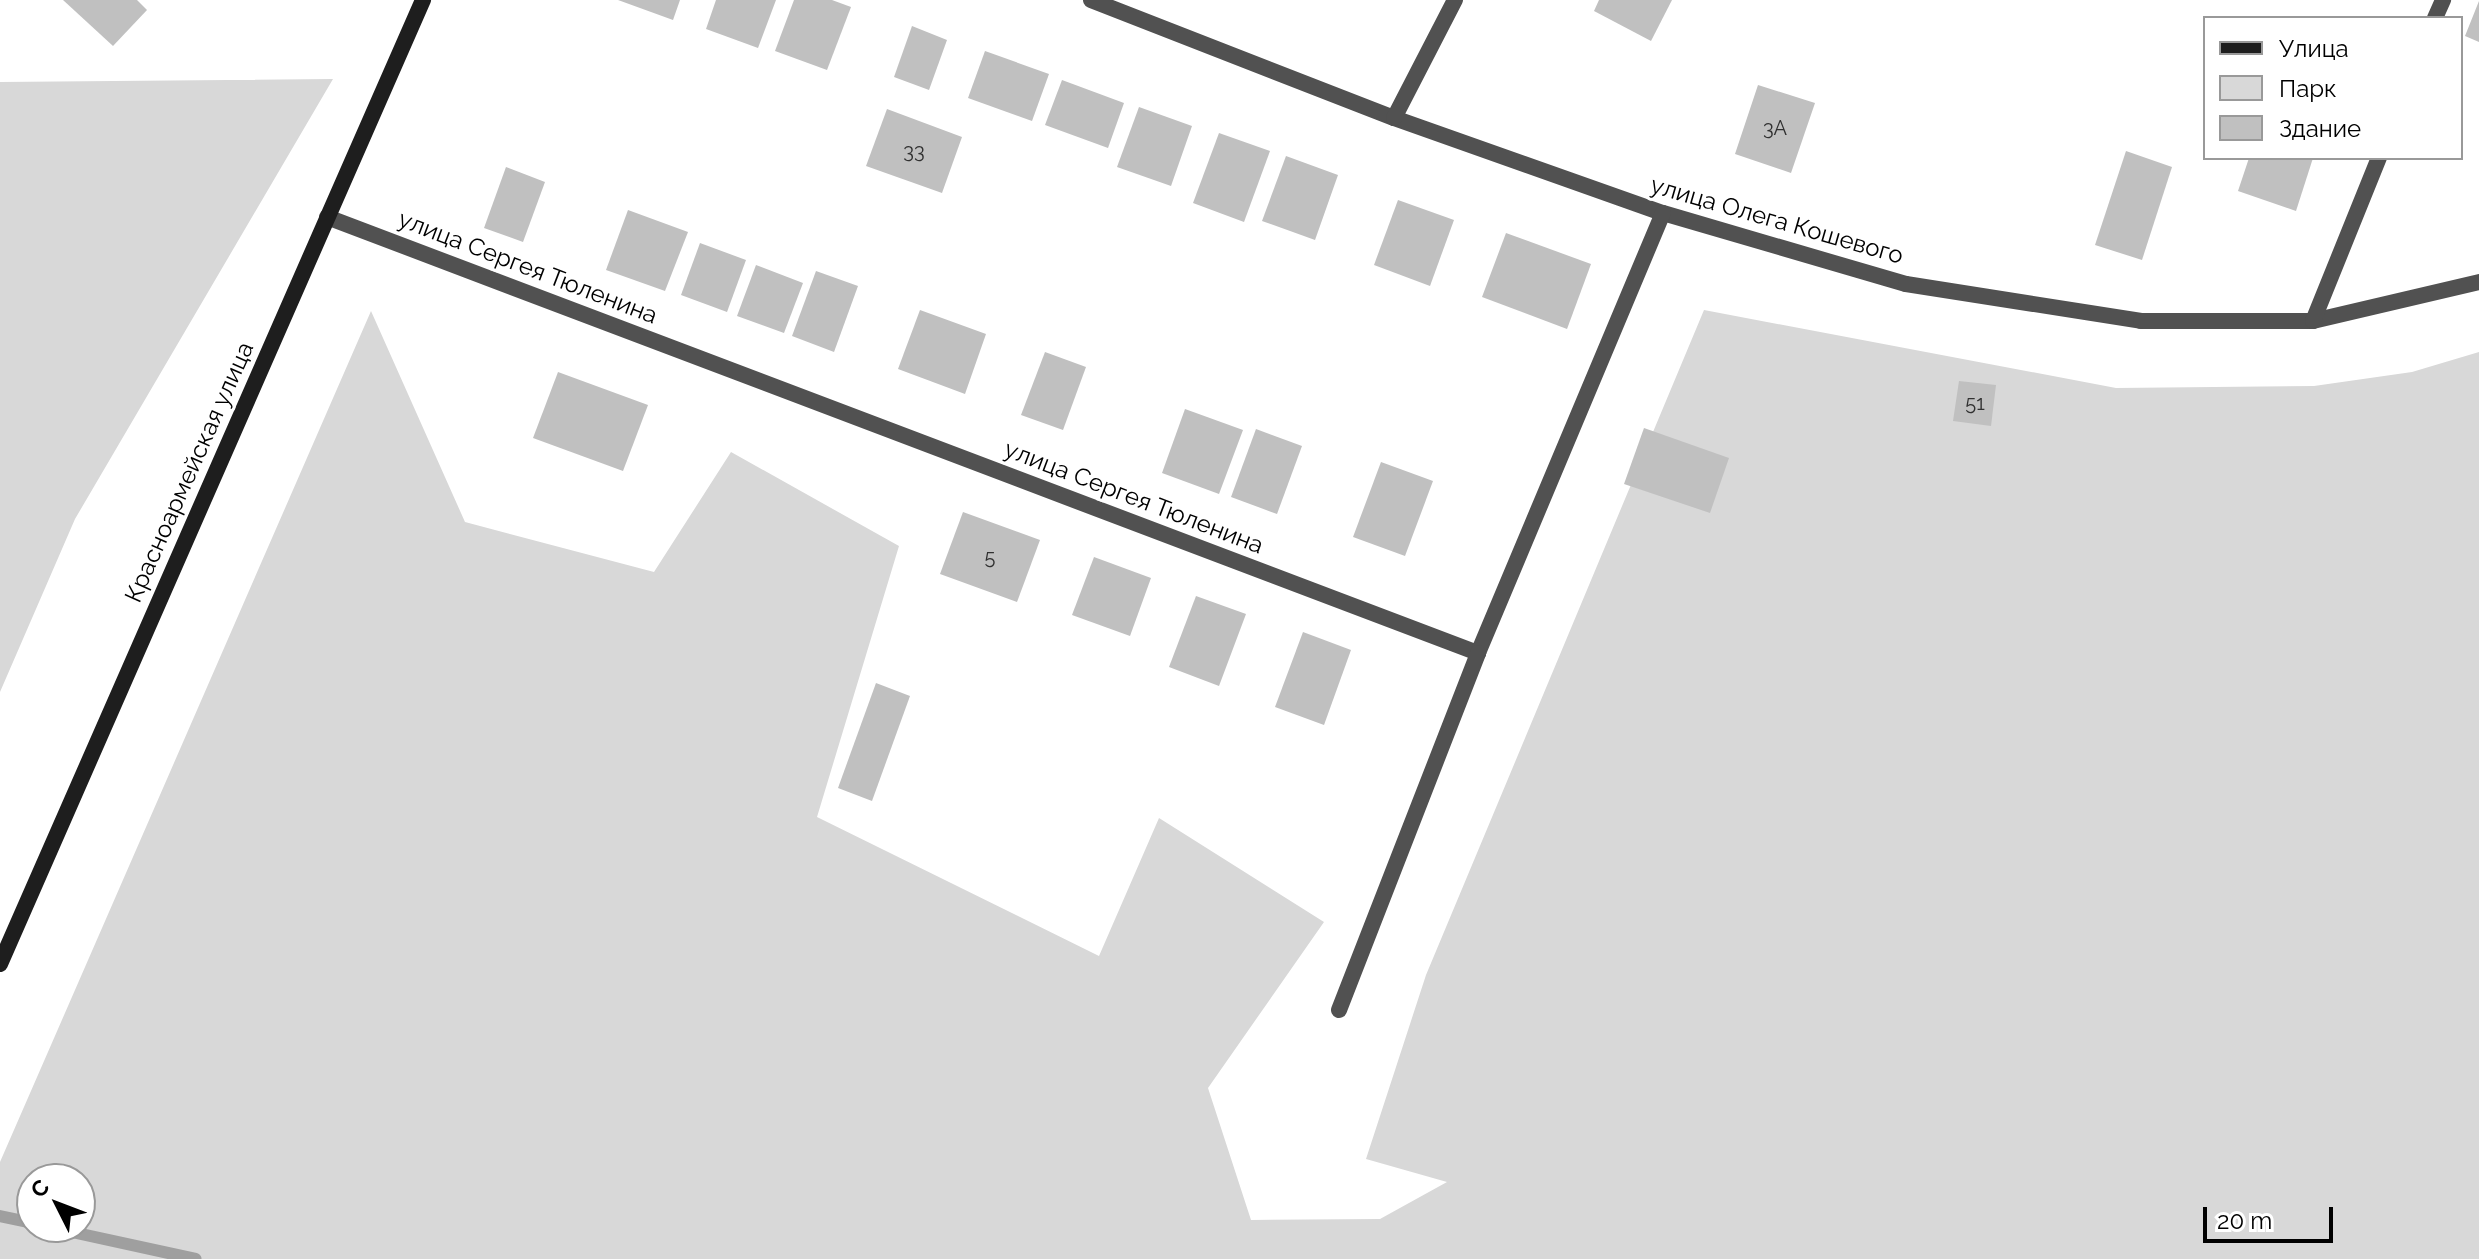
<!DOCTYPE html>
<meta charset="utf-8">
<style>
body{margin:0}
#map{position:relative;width:2479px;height:1259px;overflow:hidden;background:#fff;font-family:Raleway,sans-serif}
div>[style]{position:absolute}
.green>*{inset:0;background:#d8d8d8}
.stream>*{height:12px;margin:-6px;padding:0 6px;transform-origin:6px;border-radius:6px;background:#9f9f9f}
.building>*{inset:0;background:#c0c0c0}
.street>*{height:16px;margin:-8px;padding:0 8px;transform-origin:8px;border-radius:8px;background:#515151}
.secondary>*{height:16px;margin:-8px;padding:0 8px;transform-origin:8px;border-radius:8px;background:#1e1e1e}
span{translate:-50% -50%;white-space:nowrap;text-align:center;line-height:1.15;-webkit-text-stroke:6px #fff;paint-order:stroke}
.number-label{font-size:20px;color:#303030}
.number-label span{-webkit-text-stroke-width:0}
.street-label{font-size:24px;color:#000}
.legend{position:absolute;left:2203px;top:16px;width:260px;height:144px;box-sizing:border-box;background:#fff;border:2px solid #999;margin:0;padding:10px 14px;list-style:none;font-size:24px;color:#000}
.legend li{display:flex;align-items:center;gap:16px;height:40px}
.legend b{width:40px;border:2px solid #999}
.north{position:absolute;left:16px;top:1163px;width:80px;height:80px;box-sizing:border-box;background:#fff;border:2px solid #999;border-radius:50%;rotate:312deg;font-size:22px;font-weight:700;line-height:32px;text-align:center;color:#000}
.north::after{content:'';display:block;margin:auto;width:28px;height:36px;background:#000;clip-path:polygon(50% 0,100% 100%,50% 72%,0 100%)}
.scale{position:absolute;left:2203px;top:1207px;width:130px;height:36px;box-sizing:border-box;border:4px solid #000;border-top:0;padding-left:10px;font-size:24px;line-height:28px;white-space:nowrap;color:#000;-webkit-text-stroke:6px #fff;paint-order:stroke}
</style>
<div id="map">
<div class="green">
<div style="clip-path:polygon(333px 79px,75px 519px,0 692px,0 82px)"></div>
<div style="clip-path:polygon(evenodd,1704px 310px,2116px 388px,2314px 386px,2412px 372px,2479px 352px,2479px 1259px,0 1259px,0 1162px,371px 311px,465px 522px,654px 572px,731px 452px,899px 546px,817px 817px,1099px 956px,1159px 818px,1324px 922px,1208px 1088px,1251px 1220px,1380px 1219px,1447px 1182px,1366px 1159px,1426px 975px,1704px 310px,32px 1179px,80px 1179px,80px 1227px,32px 1227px,32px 1179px)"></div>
</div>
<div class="stream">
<div style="left:0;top:1216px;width:33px;rotate:12deg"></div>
<div style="left:49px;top:1227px;width:150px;rotate:12.3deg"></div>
</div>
<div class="building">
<div style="clip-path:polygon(63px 0,137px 0,147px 10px,113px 46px)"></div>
<div style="clip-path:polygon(618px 0,680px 0,673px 20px)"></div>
<div style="clip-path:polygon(716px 0,776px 0,758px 48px,706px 29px)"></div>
<div style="clip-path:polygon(794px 0,832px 0,851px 7px,827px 70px,775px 51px)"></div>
<div style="clip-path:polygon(1599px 0,1672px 0,1651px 41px,1594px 11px)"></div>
<div style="clip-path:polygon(2479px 1px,2479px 42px,2465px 36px)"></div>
<div style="clip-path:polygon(912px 26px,947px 40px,929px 90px,894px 77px)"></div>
<div style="clip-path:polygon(985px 51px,1049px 74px,1032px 121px,968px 98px)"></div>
<div style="clip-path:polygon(1062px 80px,1124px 103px,1108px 148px,1045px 125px)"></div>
<div style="clip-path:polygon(1758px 85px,1815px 103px,1791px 173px,1735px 154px)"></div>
<div style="clip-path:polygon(1139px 107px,1192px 126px,1171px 186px,1117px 167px)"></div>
<div style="clip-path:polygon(887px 109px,962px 137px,942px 193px,866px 166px)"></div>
<div style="clip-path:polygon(1219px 133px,1270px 151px,1244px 222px,1193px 203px)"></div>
<div style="clip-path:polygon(2126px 151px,2172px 167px,2142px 260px,2095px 245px)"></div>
<div style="clip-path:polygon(1286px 156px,1338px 175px,1315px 240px,1262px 221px)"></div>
<div style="clip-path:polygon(2249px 158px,2313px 158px,2296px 211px,2238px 191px)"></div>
<div style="clip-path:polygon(506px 167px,545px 182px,523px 242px,484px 228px)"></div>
<div style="clip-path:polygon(1398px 200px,1454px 220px,1430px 286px,1374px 265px)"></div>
<div style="clip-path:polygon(628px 210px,688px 232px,665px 291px,606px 270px)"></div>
<div style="clip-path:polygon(1506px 233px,1591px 264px,1567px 329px,1482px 297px)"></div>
<div style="clip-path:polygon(700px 243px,746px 260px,727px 312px,681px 295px)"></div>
<div style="clip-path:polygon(756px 265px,803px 283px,784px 333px,737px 316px)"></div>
<div style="clip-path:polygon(816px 271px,858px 286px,834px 352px,792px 336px)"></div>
<div style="clip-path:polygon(920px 310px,986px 334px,965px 394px,898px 369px)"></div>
<div style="clip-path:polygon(1045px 352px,1086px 367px,1063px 430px,1021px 415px)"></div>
<div style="clip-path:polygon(558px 372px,648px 405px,623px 471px,533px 438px)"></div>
<div style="clip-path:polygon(1959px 381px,1996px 385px,1991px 426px,1953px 421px)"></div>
<div style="clip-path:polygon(1185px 409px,1243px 430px,1219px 494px,1162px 473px)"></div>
<div style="clip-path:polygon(1644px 428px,1729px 458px,1710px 513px,1624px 484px)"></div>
<div style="clip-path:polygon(1256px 429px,1302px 446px,1277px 514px,1231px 497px)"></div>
<div style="clip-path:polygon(1381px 462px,1433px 481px,1405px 556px,1353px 537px)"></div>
<div style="clip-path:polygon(963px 512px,1040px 540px,1017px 602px,940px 574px)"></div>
<div style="clip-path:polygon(1094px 557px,1151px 578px,1130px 636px,1072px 615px)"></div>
<div style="clip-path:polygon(1196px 596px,1246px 614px,1219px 686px,1169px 667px)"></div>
<div style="clip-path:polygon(1303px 632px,1351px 650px,1324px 725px,1275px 707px)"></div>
<div style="clip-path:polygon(876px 683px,910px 696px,872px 801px,838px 788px)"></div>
</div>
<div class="street">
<div style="left:1091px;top:0;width:325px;rotate:21.3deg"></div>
<div style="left:1394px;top:118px;width:285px;rotate:19.5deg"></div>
<div style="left:1663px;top:213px;width:253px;rotate:16.3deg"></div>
<div style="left:1906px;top:284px;width:238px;rotate:8.9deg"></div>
<div style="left:2141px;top:321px;width:172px"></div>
<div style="left:2313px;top:321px;width:171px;rotate:-13.2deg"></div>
<div style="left:2435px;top:18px;width:20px;rotate:-66deg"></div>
<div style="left:1394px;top:118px;width:133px;rotate:-62.7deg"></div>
<div style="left:327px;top:217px;width:1231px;rotate:20.75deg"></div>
<div style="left:1478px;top:653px;width:477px;rotate:-67.2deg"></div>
<div style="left:2313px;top:321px;width:176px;rotate:-68deg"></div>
<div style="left:1339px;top:1010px;width:383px;rotate:-68.7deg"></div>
</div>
<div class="secondary">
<div style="left:0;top:964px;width:1053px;rotate:-66.31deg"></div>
</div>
<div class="number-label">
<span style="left:1775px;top:128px">3А</span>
<span style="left:914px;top:151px">33</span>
<span style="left:1975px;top:403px">51</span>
<span style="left:990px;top:557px">5</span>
</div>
<div class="street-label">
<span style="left:1777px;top:220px;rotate:16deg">улица Олега Кошевого</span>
<span style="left:528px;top:267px;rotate:21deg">улица Сергея Тюленина</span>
<span style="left:189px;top:472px;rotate:-66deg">Красноармейская улица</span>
<span style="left:1134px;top:497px;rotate:21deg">улица Сергея Тюленина</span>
</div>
<ul class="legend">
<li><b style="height:10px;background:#1e1e1e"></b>Улица</li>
<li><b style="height:22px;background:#d8d8d8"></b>Парк</li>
<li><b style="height:22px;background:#c0c0c0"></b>Здание</li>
</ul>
<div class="north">С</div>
<div class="scale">20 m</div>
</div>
